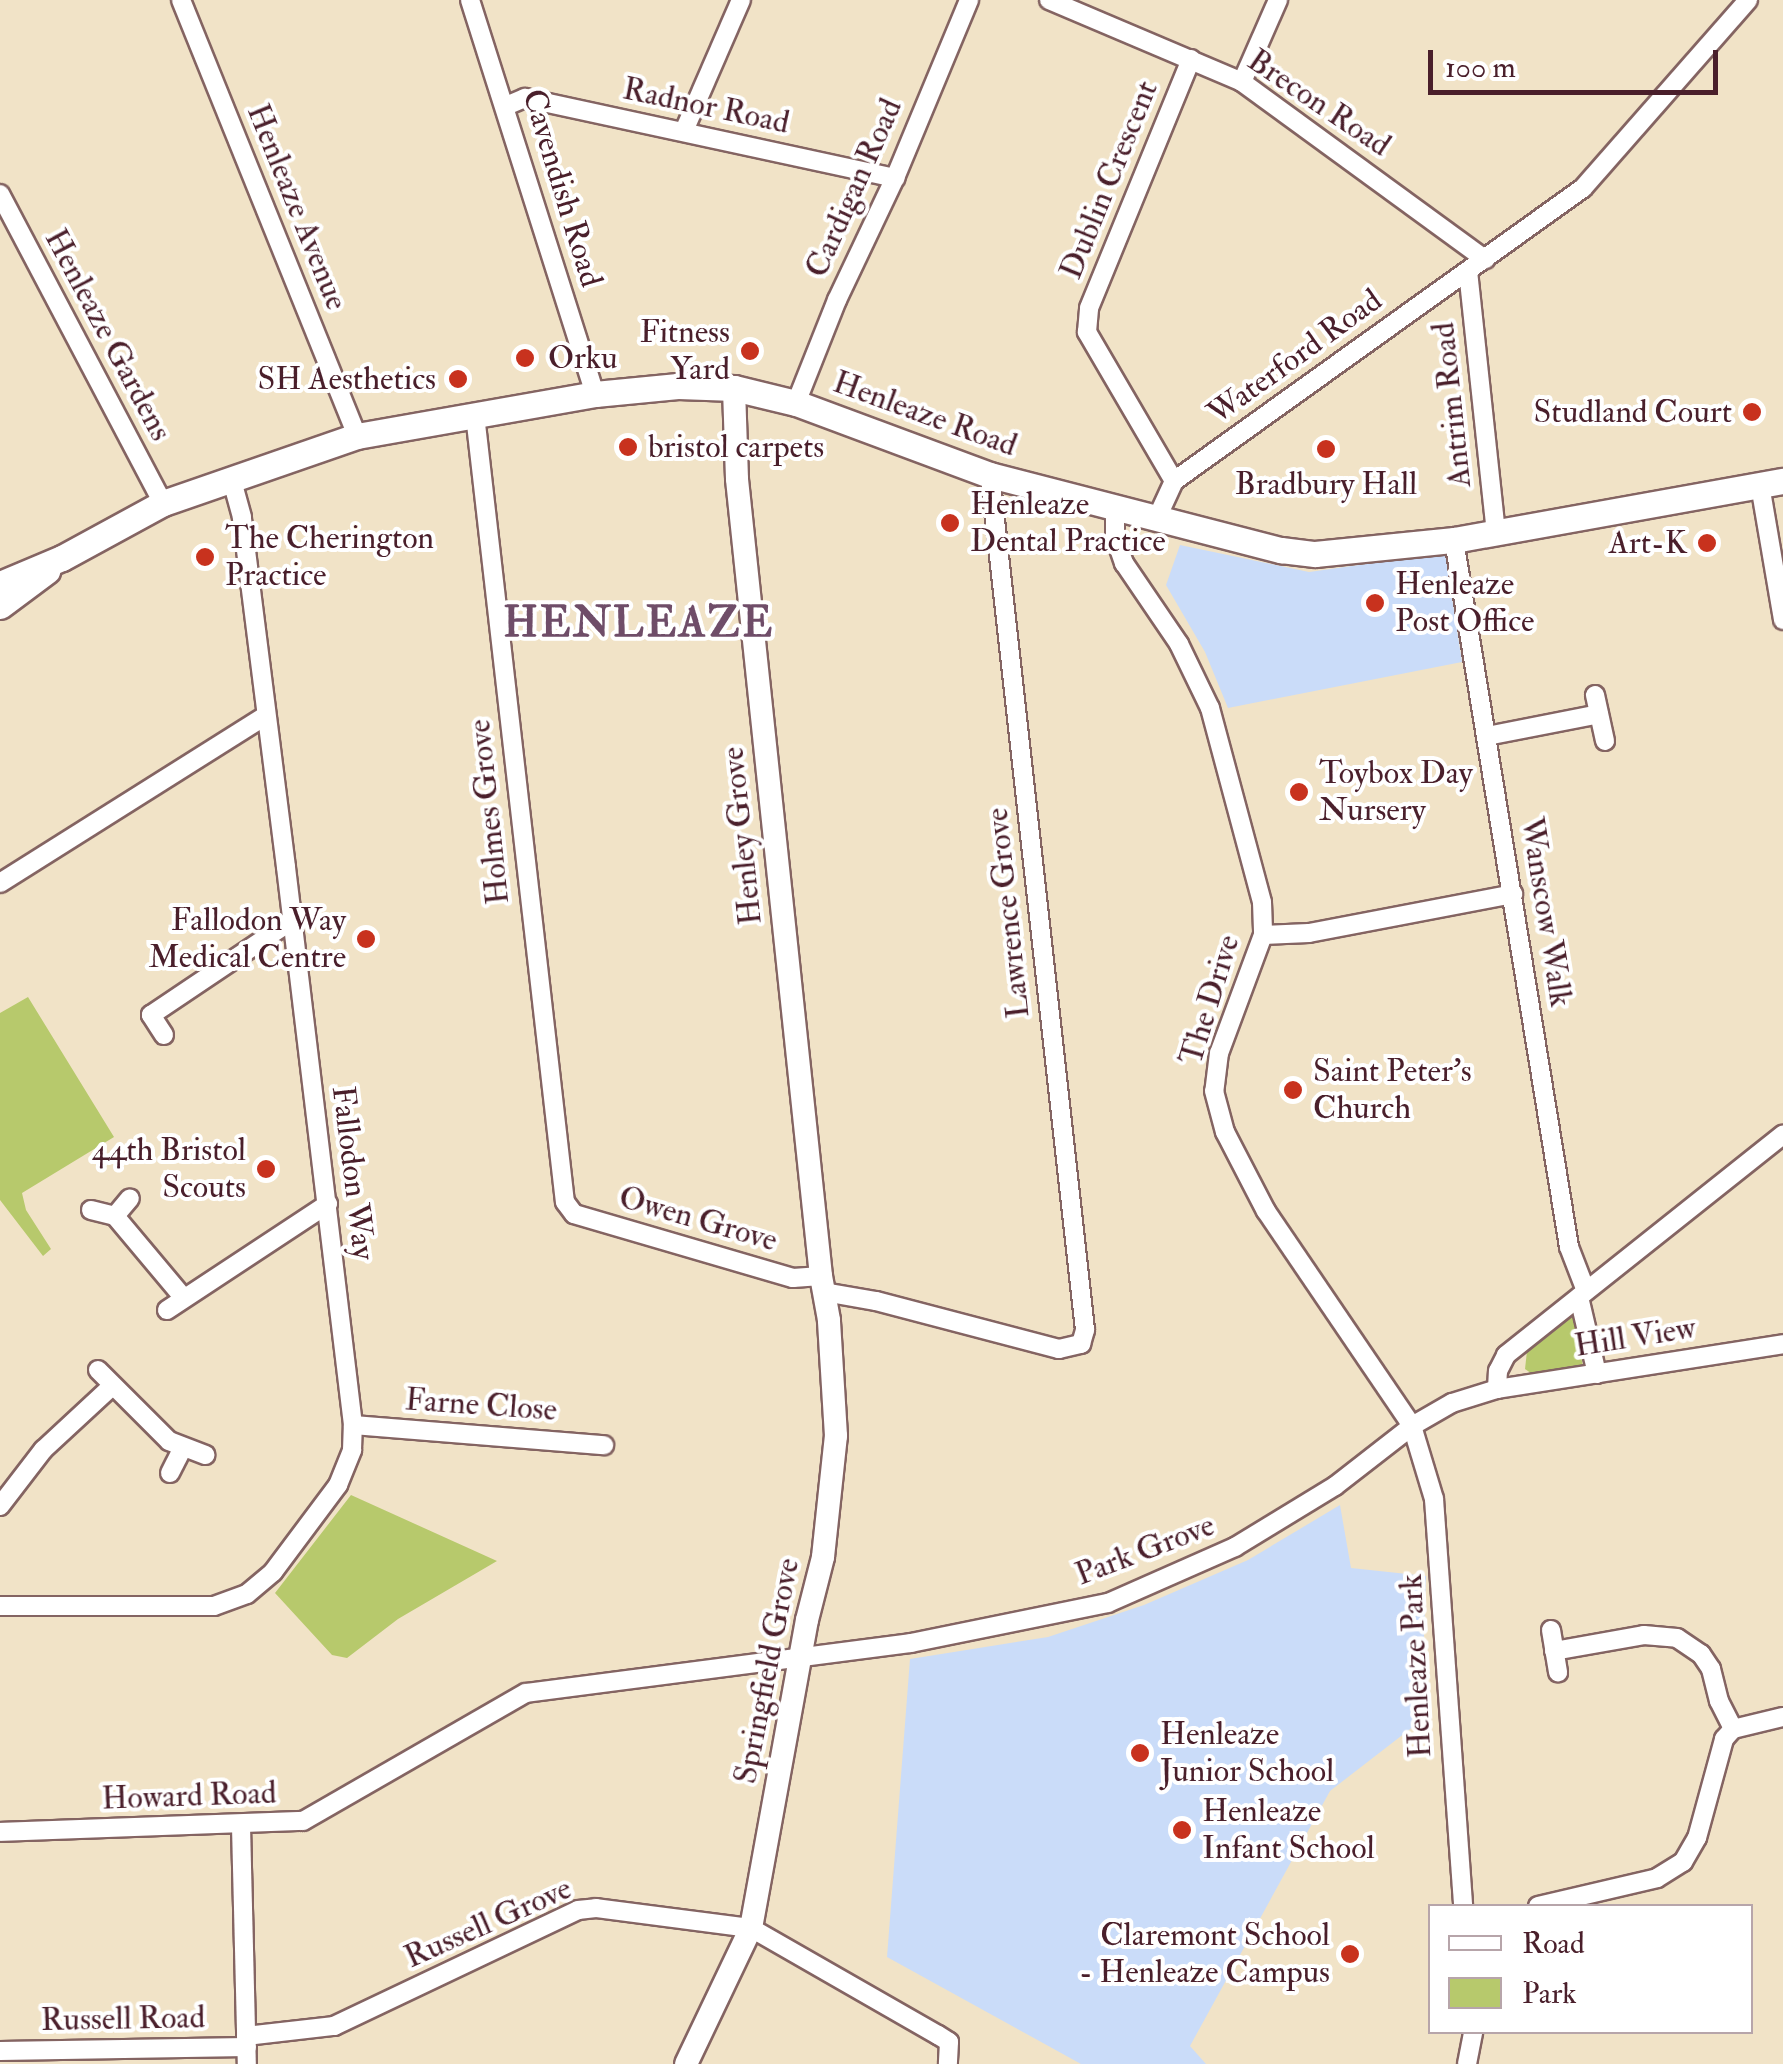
<!DOCTYPE html>
<style>
body{margin:0}
#map{position:relative;width:1783px;height:2064px;overflow:hidden;background:#f1e3c7;font-family:"IM FELL Double Pica",serif}
div>[style]{position:absolute}
.built>*{inset:0;background:#cadcf9}
.green>*{inset:0;background:#b7c96c}
.roads{filter:drop-shadow(2px 0 #846462) drop-shadow(-2px 0 #846462) drop-shadow(0 2px #846462) drop-shadow(0 -2px #846462)}
.minor>*{height:18px;margin:-9px;padding:0 9px;transform-origin:9px;border-radius:9px;background:#fff}
.tertiary>*{height:22px;margin:-11px;padding:0 11px;transform-origin:11px;border-radius:11px;background:#fff}
.secondary>*{height:25px;margin:-12.5px;padding:0 12.5px;transform-origin:12.5px;border-radius:12.5px;background:#fff}
.dots>*{width:28px;height:28px;translate:-50% -50%;box-sizing:border-box;border:5px solid #fff;border-radius:50%}
span{translate:-50% -50%;white-space:nowrap;text-align:center;line-height:1.15;-webkit-text-stroke:8px #fff;paint-order:stroke}
.street-label{font-size:32px;color:#4a1f2b}
.poi-label{font-size:32px;color:#4a1f2b}
.right{translate:-100% -50%;text-align:right}
.left{translate:0 -50%;text-align:left}
.district-label{font-size:42px;color:#6f4d68;font-weight:700;letter-spacing:2.5px}
.legend{position:absolute;left:1428px;top:1904px;width:325px;height:130px;box-sizing:border-box;background:#fff;border:2px solid #b7a5aa;margin:0;padding:12px 18px;list-style:none;font-size:30px;color:#4a1f2b}
.legend li{display:flex;align-items:center;gap:20px;height:50px}
.legend b{width:50px;border:2px solid #b7a5aa}
.scale{position:absolute;left:1428px;top:50px;width:290px;height:45px;box-sizing:border-box;border:5px solid #4a1f2b;border-top:0;padding-left:12px;font-size:30px;line-height:35px;white-space:nowrap;color:#4a1f2b;-webkit-text-stroke:8px #fff;paint-order:stroke}
</style>
<div id="map">
<div class="built">
<div style="clip-path:polygon(1180px 545px,1309px 572px,1445px 553px,1462px 662px,1228px 708px,1205px 652px,1166px 585px)"></div>
<div style="clip-path:polygon(1340px 1505px,1351px 1568px,1426px 1576px,1423px 1665px,1427px 1716px,1330px 1791px,1190px 2046px,1206px 2064px,1081px 2064px,887px 1957px,910px 1659px,1048px 1637px,1144px 1605px,1248px 1560px)"></div>
</div>
<div class="green">
<div style="clip-path:polygon(28px 997px,114px 1137px,22px 1193px,26px 1210px,51px 1249px,43px 1256px,0 1200px,0 1013px)"></div>
<div style="clip-path:polygon(1572px 1313px,1583px 1366px,1535px 1376px,1525px 1369px,1527px 1351px)"></div>
<div style="clip-path:polygon(351px 1495px,497px 1561px,398px 1619px,347px 1658px,332px 1655px,275px 1593px)"></div>
</div>
<div class="roads">
<div class="minor">
<div style="left:181px;top:0;width:470px;rotate:68deg"></div>
<div style="left:470px;top:0;width:413px;rotate:72.4deg"></div>
<div style="left:1049px;top:0;width:210px;rotate:23deg"></div>
<div style="left:1242px;top:82px;width:301px;rotate:36.1deg"></div>
<div style="left:1242px;top:82px;width:90px;rotate:-66.3deg"></div>
<div style="left:506px;top:106px;width:21px;rotate:-23deg"></div>
<div style="left:525px;top:98px;width:379px;rotate:12.2deg"></div>
<div style="left:684px;top:131px;width:143px;rotate:-66.5deg"></div>
<div style="left:0;top:194px;width:349px;rotate:62.2deg"></div>
<div style="left:1468px;top:271px;width:263px;rotate:83.9deg"></div>
<div style="left:796px;top:403px;width:111px;rotate:-68.3deg"></div>
<div style="left:837px;top:300px;width:135px;rotate:-64.6deg"></div>
<div style="left:895px;top:178px;width:193px;rotate:-67.4deg"></div>
<div style="left:475px;top:415px;width:792px;rotate:83.48deg"></div>
<div style="left:565px;top:1202px;width:15px;rotate:53deg"></div>
<div style="left:574px;top:1214px;width:228px;rotate:16.3deg"></div>
<div style="left:793px;top:1278px;width:28px;rotate:-4deg"></div>
<div style="left:1174px;top:481px;width:173px;rotate:-120.3deg"></div>
<div style="left:1087px;top:332px;width:24px;rotate:-85deg"></div>
<div style="left:1089px;top:308px;width:269px;rotate:-67.7deg"></div>
<div style="left:1760px;top:485px;width:137px;rotate:80.3deg"></div>
<div style="left:1115px;top:509px;width:28px;rotate:90deg"></div>
<div style="left:1115px;top:537px;width:28px;rotate:71deg"></div>
<div style="left:1124px;top:563px;width:98px;rotate:55.8deg"></div>
<div style="left:1179px;top:644px;width:71px;rotate:64.2deg"></div>
<div style="left:1210px;top:708px;width:201px;rotate:75deg"></div>
<div style="left:1262px;top:902px;width:33px;rotate:88deg"></div>
<div style="left:1263px;top:935px;width:126px;rotate:110.4deg"></div>
<div style="left:1219px;top:1053px;width:38px;rotate:97deg"></div>
<div style="left:1214px;top:1091px;width:42px;rotate:75deg"></div>
<div style="left:1225px;top:1132px;width:89px;rotate:62.6deg"></div>
<div style="left:1266px;top:1211px;width:260px;rotate:55.8deg"></div>
<div style="left:1412px;top:1426px;width:76px;rotate:73.2deg"></div>
<div style="left:1434px;top:1499px;width:408px;rotate:85.9deg"></div>
<div style="left:1157px;top:518px;width:41px;rotate:-65.3deg"></div>
<div style="left:1174px;top:481px;width:503px;rotate:-35.62deg"></div>
<div style="left:1583px;top:188px;width:250px;rotate:-48.7deg"></div>
<div style="left:1454px;top:540px;width:716px;rotate:80.76deg"></div>
<div style="left:1569px;top:1247px;width:47px;rotate:68.9deg"></div>
<div style="left:1595px;top:695px;width:47px;rotate:77.7deg"></div>
<div style="left:1487px;top:736px;width:114px;rotate:-11.1deg"></div>
<div style="left:0;top:883px;width:313px;rotate:-32.2deg"></div>
<div style="left:1263px;top:935px;width:46px;rotate:-2.5deg"></div>
<div style="left:1309px;top:933px;width:208px;rotate:-10.8deg"></div>
<div style="left:164px;top:1035px;width:24px;rotate:-123deg"></div>
<div style="left:151px;top:1015px;width:169px;rotate:-33.9deg"></div>
<div style="left:91px;top:1210px;width:25px;rotate:14deg"></div>
<div style="left:115px;top:1216px;width:23px;rotate:-50deg"></div>
<div style="left:115px;top:1216px;width:106px;rotate:50deg"></div>
<div style="left:824px;top:1292px;width:53px;rotate:9.8deg"></div>
<div style="left:876px;top:1301px;width:189px;rotate:14.7deg"></div>
<div style="left:1059px;top:1349px;width:23px;rotate:-13deg"></div>
<div style="left:1081px;top:1344px;width:15px;rotate:-74deg"></div>
<div style="left:1085px;top:1330px;width:860px;rotate:-96.34deg"></div>
<div style="left:1579px;top:1297px;width:79px;rotate:76.8deg"></div>
<div style="left:167px;top:1310px;width:193px;rotate:-33.4deg"></div>
<div style="left:98px;top:1370px;width:100px;rotate:45deg"></div>
<div style="left:169px;top:1441px;width:39px;rotate:21deg"></div>
<div style="left:1497px;top:1389px;width:18px;rotate:-87deg"></div>
<div style="left:1498px;top:1371px;width:18px;rotate:-63deg"></div>
<div style="left:1506px;top:1355px;width:354px;rotate:-38.5deg"></div>
<div style="left:353px;top:1425px;width:252px;rotate:4.6deg"></div>
<div style="left:170px;top:1473px;width:27px;rotate:-63deg"></div>
<div style="left:0;top:1506px;width:71px;rotate:-52.5deg"></div>
<div style="left:43px;top:1450px;width:94px;rotate:-42.8deg"></div>
<div style="left:0;top:1606px;width:214px"></div>
<div style="left:214px;top:1606px;width:35px;rotate:-20deg"></div>
<div style="left:247px;top:1594px;width:34px;rotate:-40deg"></div>
<div style="left:273px;top:1572px;width:109px;rotate:-53.2deg"></div>
<div style="left:338px;top:1485px;width:38px;rotate:-68deg"></div>
<div style="left:352px;top:1450px;width:25px;rotate:-88deg"></div>
<div style="left:353px;top:1425px;width:562px;rotate:-96.85deg"></div>
<div style="left:286px;top:867px;width:353px;rotate:-97.2deg"></div>
<div style="left:242px;top:517px;width:41px;rotate:-105.4deg"></div>
<div style="left:1551px;top:1630px;width:43px;rotate:80.5deg"></div>
<div style="left:1554px;top:1651px;width:91px;rotate:-10.1deg"></div>
<div style="left:1644px;top:1635px;width:33px;rotate:5deg"></div>
<div style="left:1677px;top:1638px;width:29px;rotate:34deg"></div>
<div style="left:1701px;top:1654px;width:18px;rotate:56deg"></div>
<div style="left:1711px;top:1669px;width:33px;rotate:76deg"></div>
<div style="left:1719px;top:1701px;width:31px;rotate:63deg"></div>
<div style="left:241px;top:1826px;width:238px;rotate:88.6deg"></div>
<div style="left:0;top:1832px;width:303px;rotate:-2.1deg"></div>
<div style="left:303px;top:1821px;width:257px;rotate:-29.9deg"></div>
<div style="left:526px;top:1693px;width:388px;rotate:-7.4deg"></div>
<div style="left:911px;top:1643px;width:201px;rotate:-11.5deg"></div>
<div style="left:1108px;top:1603px;width:139px;rotate:-23.8deg"></div>
<div style="left:1235px;top:1547px;width:117px;rotate:-31.4deg"></div>
<div style="left:1335px;top:1486px;width:98px;rotate:-37.9deg"></div>
<div style="left:1412px;top:1426px;width:46px;rotate:-29.9deg"></div>
<div style="left:1452px;top:1403px;width:47px;rotate:-17.3deg"></div>
<div style="left:1497px;top:1389px;width:290px;rotate:-8.9deg"></div>
<div style="left:1538px;top:1906px;width:122px;rotate:-13.2deg"></div>
<div style="left:1657px;top:1878px;width:31px;rotate:-32deg"></div>
<div style="left:1683px;top:1862px;width:28px;rotate:-60deg"></div>
<div style="left:1697px;top:1838px;width:103px;rotate:-74.7deg"></div>
<div style="left:1724px;top:1739px;width:13px;rotate:-48deg"></div>
<div style="left:1733px;top:1729px;width:51px;rotate:-13.5deg"></div>
<div style="left:246px;top:2036px;width:89px;rotate:-6.5deg"></div>
<div style="left:334px;top:2026px;width:270px;rotate:-25.4deg"></div>
<div style="left:578px;top:1910px;width:18px;rotate:-6deg"></div>
<div style="left:596px;top:1908px;width:156px;rotate:7.4deg"></div>
<div style="left:751px;top:1928px;width:215px;rotate:29.8deg"></div>
<div style="left:938px;top:2035px;width:13px;rotate:32deg"></div>
<div style="left:949px;top:2042px;width:22px;rotate:93deg"></div>
<div style="left:0;top:2051px;width:247px;rotate:-0.9deg"></div>
<div style="left:1467px;top:2064px;width:33px;rotate:-79deg"></div>
</div>
<div class="tertiary">
<div style="left:686px;top:2064px;width:151px;rotate:-64.5deg"></div>
<div style="left:751px;top:1928px;width:313px;rotate:-79.7deg"></div>
<div style="left:807px;top:1620px;width:65px;rotate:-75.7deg"></div>
<div style="left:823px;top:1557px;width:122px;rotate:-83.9deg"></div>
<div style="left:836px;top:1436px;width:116px;rotate:-93.5deg"></div>
<div style="left:829px;top:1320px;width:45px;rotate:-100.3deg"></div>
<div style="left:821px;top:1276px;width:801px;rotate:-96.02deg"></div>
<div style="left:737px;top:479px;width:91px;rotate:-91.9deg"></div>
</div>
<div class="secondary">
<div style="left:0;top:584px;width:67px;rotate:-22.8deg"></div>
<div style="left:62px;top:558px;width:115px;rotate:-28.6deg"></div>
<div style="left:163px;top:503px;width:205px;rotate:-19.1deg"></div>
<div style="left:357px;top:436px;width:242px;rotate:-10deg"></div>
<div style="left:595px;top:394px;width:83px;rotate:-5.5deg"></div>
<div style="left:678px;top:386px;width:56px;rotate:2deg"></div>
<div style="left:734px;top:388px;width:64px;rotate:13.6deg"></div>
<div style="left:796px;top:403px;width:207px;rotate:20.4deg"></div>
<div style="left:990px;top:475px;width:301px;rotate:14.5deg"></div>
<div style="left:1281px;top:550px;width:34px;rotate:7deg"></div>
<div style="left:1315px;top:554px;width:140px;rotate:-5.8deg"></div>
<div style="left:1454px;top:540px;width:334px;rotate:-10.2deg"></div>
<div style="left:0;top:606px;width:59px;rotate:-36.7deg"></div>
</div>
</div>
<div class="dots">
<div style="left:750px;top:351px;background:#c8321e"></div>
<div style="left:525px;top:358px;background:#c8321e"></div>
<div style="left:458px;top:379px;background:#c8321e"></div>
<div style="left:1752px;top:412px;background:#c8321e"></div>
<div style="left:628px;top:447px;background:#c8321e"></div>
<div style="left:1326px;top:449px;background:#c8321e"></div>
<div style="left:950px;top:523px;background:#c8321e"></div>
<div style="left:1707px;top:543px;background:#c8321e"></div>
<div style="left:205px;top:557px;background:#c8321e"></div>
<div style="left:1375px;top:603px;background:#c8321e"></div>
<div style="left:1299px;top:792px;background:#c8321e"></div>
<div style="left:366px;top:939px;background:#c8321e"></div>
<div style="left:1293px;top:1090px;background:#c8321e"></div>
<div style="left:266px;top:1169px;background:#c8321e"></div>
<div style="left:1140px;top:1753px;background:#c8321e"></div>
<div style="left:1182px;top:1830px;background:#c8321e"></div>
<div style="left:1350px;top:1954px;background:#c8321e"></div>
</div>
<div class="street-label">
<span style="left:1319px;top:103px;rotate:34deg">Brecon Road</span>
<span style="left:706px;top:106px;rotate:12deg">Radnor Road</span>
<span style="left:1109px;top:180px;rotate:-68deg">Dublin Crescent</span>
<span style="left:562px;top:188px;rotate:73deg">Cavendish Road</span>
<span style="left:854px;top:188px;rotate:-66deg">Cardigan Road</span>
<span style="left:297px;top:207px;rotate:68deg">Henleaze Avenue</span>
<span style="left:108px;top:335px;rotate:62deg">Henleaze Gardens</span>
<span style="left:1295px;top:357px;rotate:-36deg">Waterford Road</span>
<span style="left:1452px;top:405px;rotate:-96deg">Antrim Road</span>
<span style="left:925px;top:414px;rotate:20deg">Henleaze Road</span>
<span style="left:489px;top:812px;rotate:-96deg">Holmes Grove</span>
<span style="left:742px;top:836px;rotate:-96deg">Henley Grove</span>
<span style="left:1546px;top:912px;rotate:81deg">Wanscow Walk</span>
<span style="left:1008px;top:913px;rotate:-96deg">Lawrence Grove</span>
<span style="left:1210px;top:1000px;rotate:-73deg">The Drive</span>
<span style="left:353px;top:1173px;rotate:83deg">Fallodon Way</span>
<span style="left:698px;top:1219px;rotate:16deg">Owen Grove</span>
<span style="left:1635px;top:1337px;rotate:-9deg">Hill View</span>
<span style="left:481px;top:1405px;rotate:4deg">Farne Close</span>
<span style="left:1145px;top:1550px;rotate:-21deg">Park Grove</span>
<span style="left:1416px;top:1666px;rotate:-93deg">Henleaze Park</span>
<span style="left:767px;top:1671px;rotate:-79deg">Springfield Grove</span>
<span style="left:189px;top:1796px;rotate:-2deg">Howard Road</span>
<span style="left:488px;top:1923px;rotate:-24deg">Russell Grove</span>
<span style="left:123px;top:2019px;rotate:-1deg">Russell Road</span>
</div>
<div class="poi-label">
<span class="right" style="left:730px;top:351px">Fitness<br>Yard</span>
<span class="left" style="left:548px;top:358px">Orku</span>
<span class="right" style="left:436px;top:379px">SH Aesthetics</span>
<span class="right" style="left:1732px;top:412px">Studland Court</span>
<span class="left" style="left:648px;top:447px">bristol carpets</span>
<span style="left:1326px;top:484px">Bradbury Hall</span>
<span class="left" style="left:970px;top:523px">Henleaze<br>Dental Practice</span>
<span class="left" style="left:225px;top:557px">The Cherington<br>Practice</span>
<span class="right" style="left:1687px;top:543px">Art-K</span>
<span class="left" style="left:1395px;top:603px">Henleaze<br>Post Office</span>
<span class="left" style="left:1319px;top:792px">Toybox Day<br>Nursery</span>
<span class="right" style="left:346px;top:939px">Fallodon Way<br>Medical Centre</span>
<span class="left" style="left:1313px;top:1090px">Saint Peter's<br>Church</span>
<span class="right" style="left:246px;top:1169px">44th Bristol<br>Scouts</span>
<span class="left" style="left:1160px;top:1753px">Henleaze<br>Junior School</span>
<span class="left" style="left:1202px;top:1830px">Henleaze<br>Infant School</span>
<span class="right" style="left:1330px;top:1954px">Claremont School<br>- Henleaze Campus</span>
</div>
<div class="district-label">
<span style="left:639px;top:623px">HENLEAZE</span>
</div>
<ul class="legend">
<li><b style="height:12px;background:#fff"></b>Road</li>
<li><b style="height:28px;background:#b7c96c"></b>Park</li>
</ul>
<div class="scale">100 m</div>
</div>
